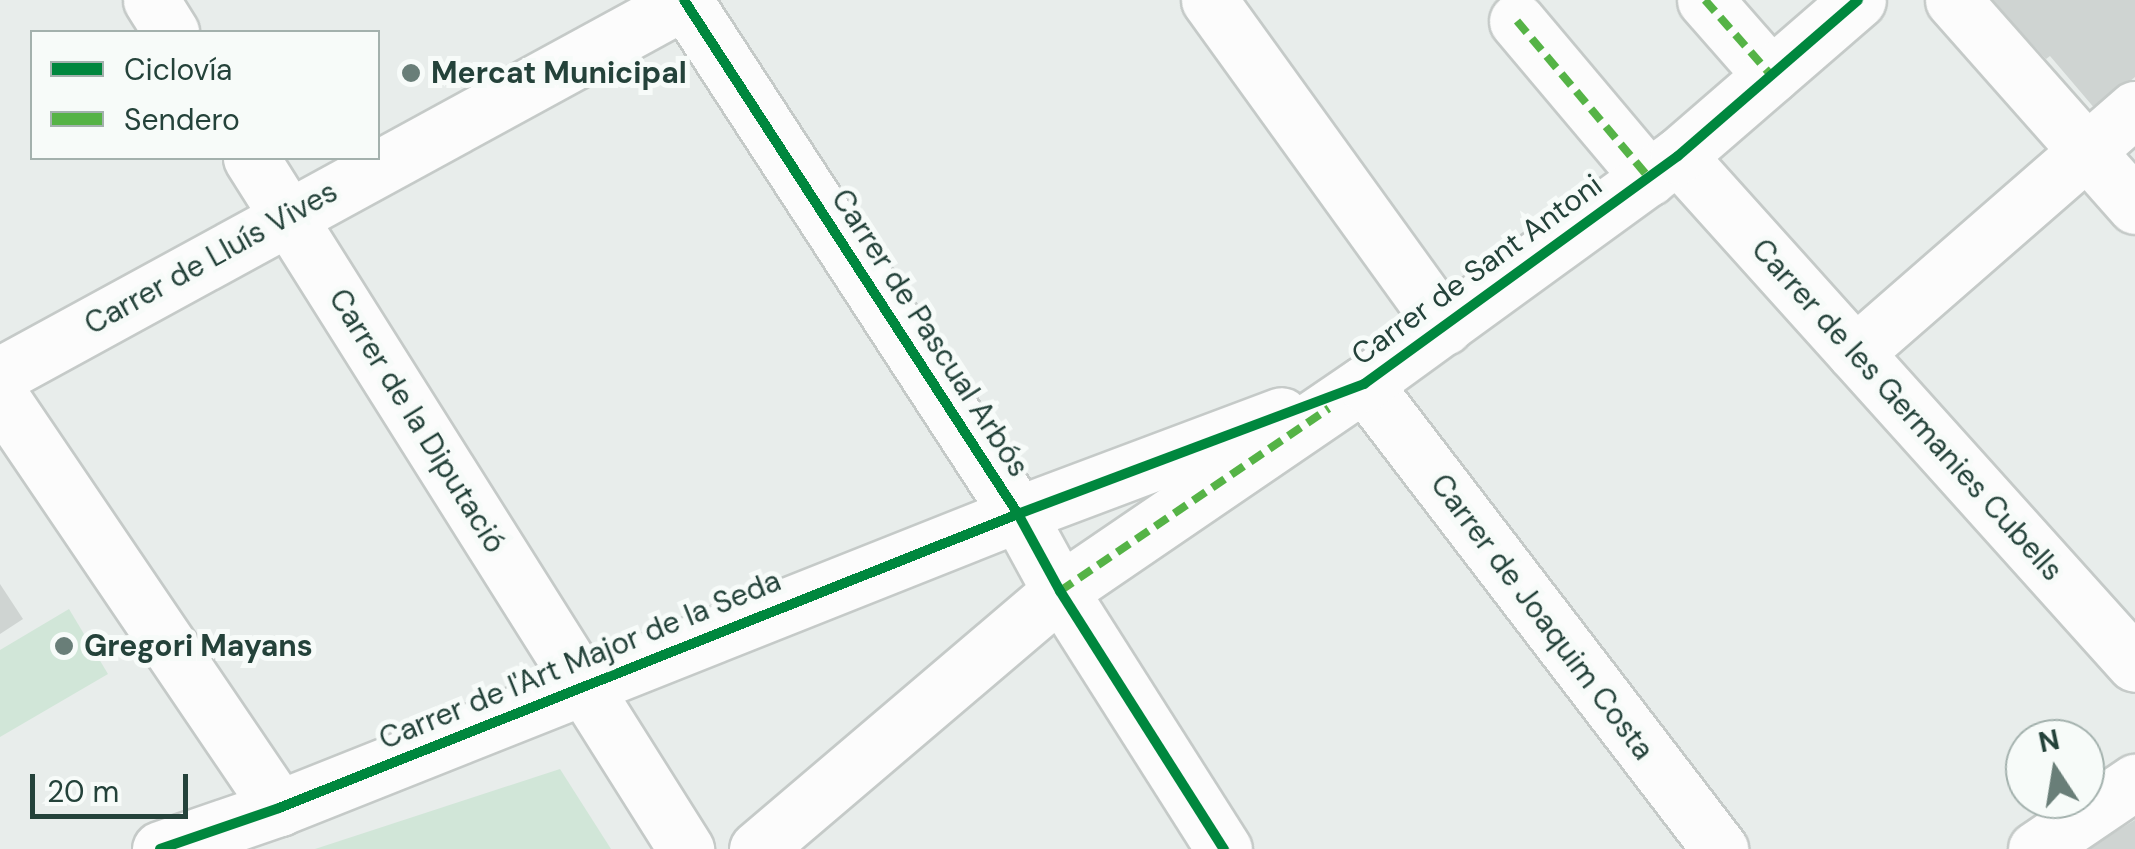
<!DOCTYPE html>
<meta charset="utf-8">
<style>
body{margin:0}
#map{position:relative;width:2135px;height:849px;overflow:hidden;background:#e8edeb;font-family:"DM Sans",sans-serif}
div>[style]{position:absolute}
.green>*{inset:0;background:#d1e6d8}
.building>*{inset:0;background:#cfd4d2}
.roads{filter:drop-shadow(2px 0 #c5cac8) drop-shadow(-2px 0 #c5cac8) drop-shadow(0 2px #c5cac8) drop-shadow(0 -2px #c5cac8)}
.minor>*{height:55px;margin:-27.5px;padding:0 27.5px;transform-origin:27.5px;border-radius:27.5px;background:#fcfcfc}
.quiet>*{height:8px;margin-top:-4px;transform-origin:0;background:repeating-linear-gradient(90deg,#55b346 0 15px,transparent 0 23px)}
.cycleway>*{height:10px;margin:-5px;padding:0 5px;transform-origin:5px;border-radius:5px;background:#00873e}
.dots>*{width:28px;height:28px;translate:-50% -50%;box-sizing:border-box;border:5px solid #f7fbf9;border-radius:50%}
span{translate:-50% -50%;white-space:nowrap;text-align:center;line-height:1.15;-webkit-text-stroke:10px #f7fbf9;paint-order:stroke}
.poi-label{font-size:30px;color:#24423a;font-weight:700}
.left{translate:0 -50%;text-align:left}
.street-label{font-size:30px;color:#24423a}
.legend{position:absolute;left:30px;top:30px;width:350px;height:130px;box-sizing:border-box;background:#f7fbf9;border:2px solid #a3b1ad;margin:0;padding:12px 18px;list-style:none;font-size:30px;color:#24423a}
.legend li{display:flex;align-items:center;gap:20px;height:50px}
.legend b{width:50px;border:2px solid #a3b1ad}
.north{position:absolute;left:2005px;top:719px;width:100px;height:100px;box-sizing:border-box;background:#f7fbf9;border:2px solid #a3b1ad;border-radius:50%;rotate:348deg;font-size:28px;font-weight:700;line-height:40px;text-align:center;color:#24423a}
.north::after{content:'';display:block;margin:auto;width:35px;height:45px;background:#697e78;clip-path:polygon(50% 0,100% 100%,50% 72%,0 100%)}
.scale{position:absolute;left:30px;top:774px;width:158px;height:45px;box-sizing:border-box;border:5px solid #24423a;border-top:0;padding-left:12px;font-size:30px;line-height:35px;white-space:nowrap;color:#24423a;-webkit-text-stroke:8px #f7fbf9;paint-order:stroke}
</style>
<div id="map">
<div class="green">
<div style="clip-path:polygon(69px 609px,108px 674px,0 737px,0 650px)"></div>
<div style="clip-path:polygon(560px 769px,611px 849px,315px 849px)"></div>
</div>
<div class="building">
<div style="clip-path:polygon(1991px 0,2135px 0,2135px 77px,2096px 110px,2050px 56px,2046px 59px)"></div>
<div style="clip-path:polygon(0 584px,23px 619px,0 634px)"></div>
<div style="clip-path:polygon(2135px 820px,2135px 849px,2087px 849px)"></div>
</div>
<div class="roads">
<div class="minor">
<div style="left:151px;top:0;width:38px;rotate:58deg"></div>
<div style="left:684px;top:0;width:613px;rotate:56.98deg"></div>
<div style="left:1018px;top:514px;width:88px;rotate:61.4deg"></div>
<div style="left:1060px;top:591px;width:306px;rotate:57.6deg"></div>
<div style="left:1209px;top:0;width:403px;rotate:54.2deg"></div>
<div style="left:1705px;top:0;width:100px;rotate:48.7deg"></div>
<div style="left:1953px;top:0;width:275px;rotate:48.5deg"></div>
<div style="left:1517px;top:21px;width:205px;rotate:49.9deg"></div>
<div style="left:1678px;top:156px;width:683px;rotate:48.03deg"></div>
<div style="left:251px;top:158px;width:817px;rotate:57.81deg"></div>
<div style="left:1855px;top:353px;width:371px;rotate:-41.1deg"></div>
<div style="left:0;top:375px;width:783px;rotate:-28.63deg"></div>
<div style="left:1364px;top:384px;width:586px;rotate:52.56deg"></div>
<div style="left:0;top:396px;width:498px;rotate:55.9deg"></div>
<div style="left:160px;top:849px;width:126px;rotate:-19deg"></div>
<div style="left:279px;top:808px;width:795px;rotate:-21.69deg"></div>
<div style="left:1018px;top:514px;width:281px;rotate:-20.6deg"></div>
<div style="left:757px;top:849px;width:398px;rotate:-40.4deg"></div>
<div style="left:1060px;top:591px;width:368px;rotate:-34.3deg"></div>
<div style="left:1364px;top:384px;width:388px;rotate:-36deg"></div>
<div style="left:1678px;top:156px;width:238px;rotate:-40.9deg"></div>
<div style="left:2036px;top:849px;width:120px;rotate:-34.1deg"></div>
</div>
</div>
<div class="quiet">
<div style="left:1705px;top:0;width:100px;rotate:48.7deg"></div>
<div style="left:1517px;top:21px;width:205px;rotate:49.9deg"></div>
<div style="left:1060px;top:591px;width:325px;rotate:-34.2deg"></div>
</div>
<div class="cycleway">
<div style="left:684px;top:0;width:613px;rotate:56.98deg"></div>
<div style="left:1018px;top:514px;width:88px;rotate:61.4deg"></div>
<div style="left:1060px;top:591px;width:306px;rotate:57.6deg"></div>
<div style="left:160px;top:849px;width:126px;rotate:-19deg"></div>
<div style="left:279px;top:808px;width:795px;rotate:-21.69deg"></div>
<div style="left:1018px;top:514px;width:370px;rotate:-20.6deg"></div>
<div style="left:1364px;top:384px;width:388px;rotate:-36deg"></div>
<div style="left:1678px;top:156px;width:238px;rotate:-40.9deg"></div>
</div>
<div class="dots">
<div style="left:411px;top:73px;background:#697e78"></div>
<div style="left:64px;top:646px;background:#697e78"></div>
</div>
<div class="poi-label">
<span class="left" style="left:431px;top:73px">Mercat Municipal</span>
<span class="left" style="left:84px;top:646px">Gregori Mayans</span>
</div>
<div class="street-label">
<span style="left:211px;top:258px;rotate:-29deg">Carrer de Lluís Vives</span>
<span style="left:1477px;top:270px;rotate:-36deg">Carrer de Sant Antoni</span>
<span style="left:930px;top:333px;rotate:57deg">Carrer de Pascual Arbós</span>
<span style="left:1907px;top:410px;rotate:48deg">Carrer de les Germanies Cubells</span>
<span style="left:417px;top:421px;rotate:58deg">Carrer de la Diputació</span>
<span style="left:1542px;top:617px;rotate:53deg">Carrer de Joaquim Costa</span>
<span style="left:580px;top:660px;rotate:-22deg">Carrer de l'Art Major de la Seda</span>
</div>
<ul class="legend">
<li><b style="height:12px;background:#00873e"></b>Ciclovía</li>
<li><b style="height:12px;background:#55b346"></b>Sendero</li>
</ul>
<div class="north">N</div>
<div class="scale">20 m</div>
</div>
